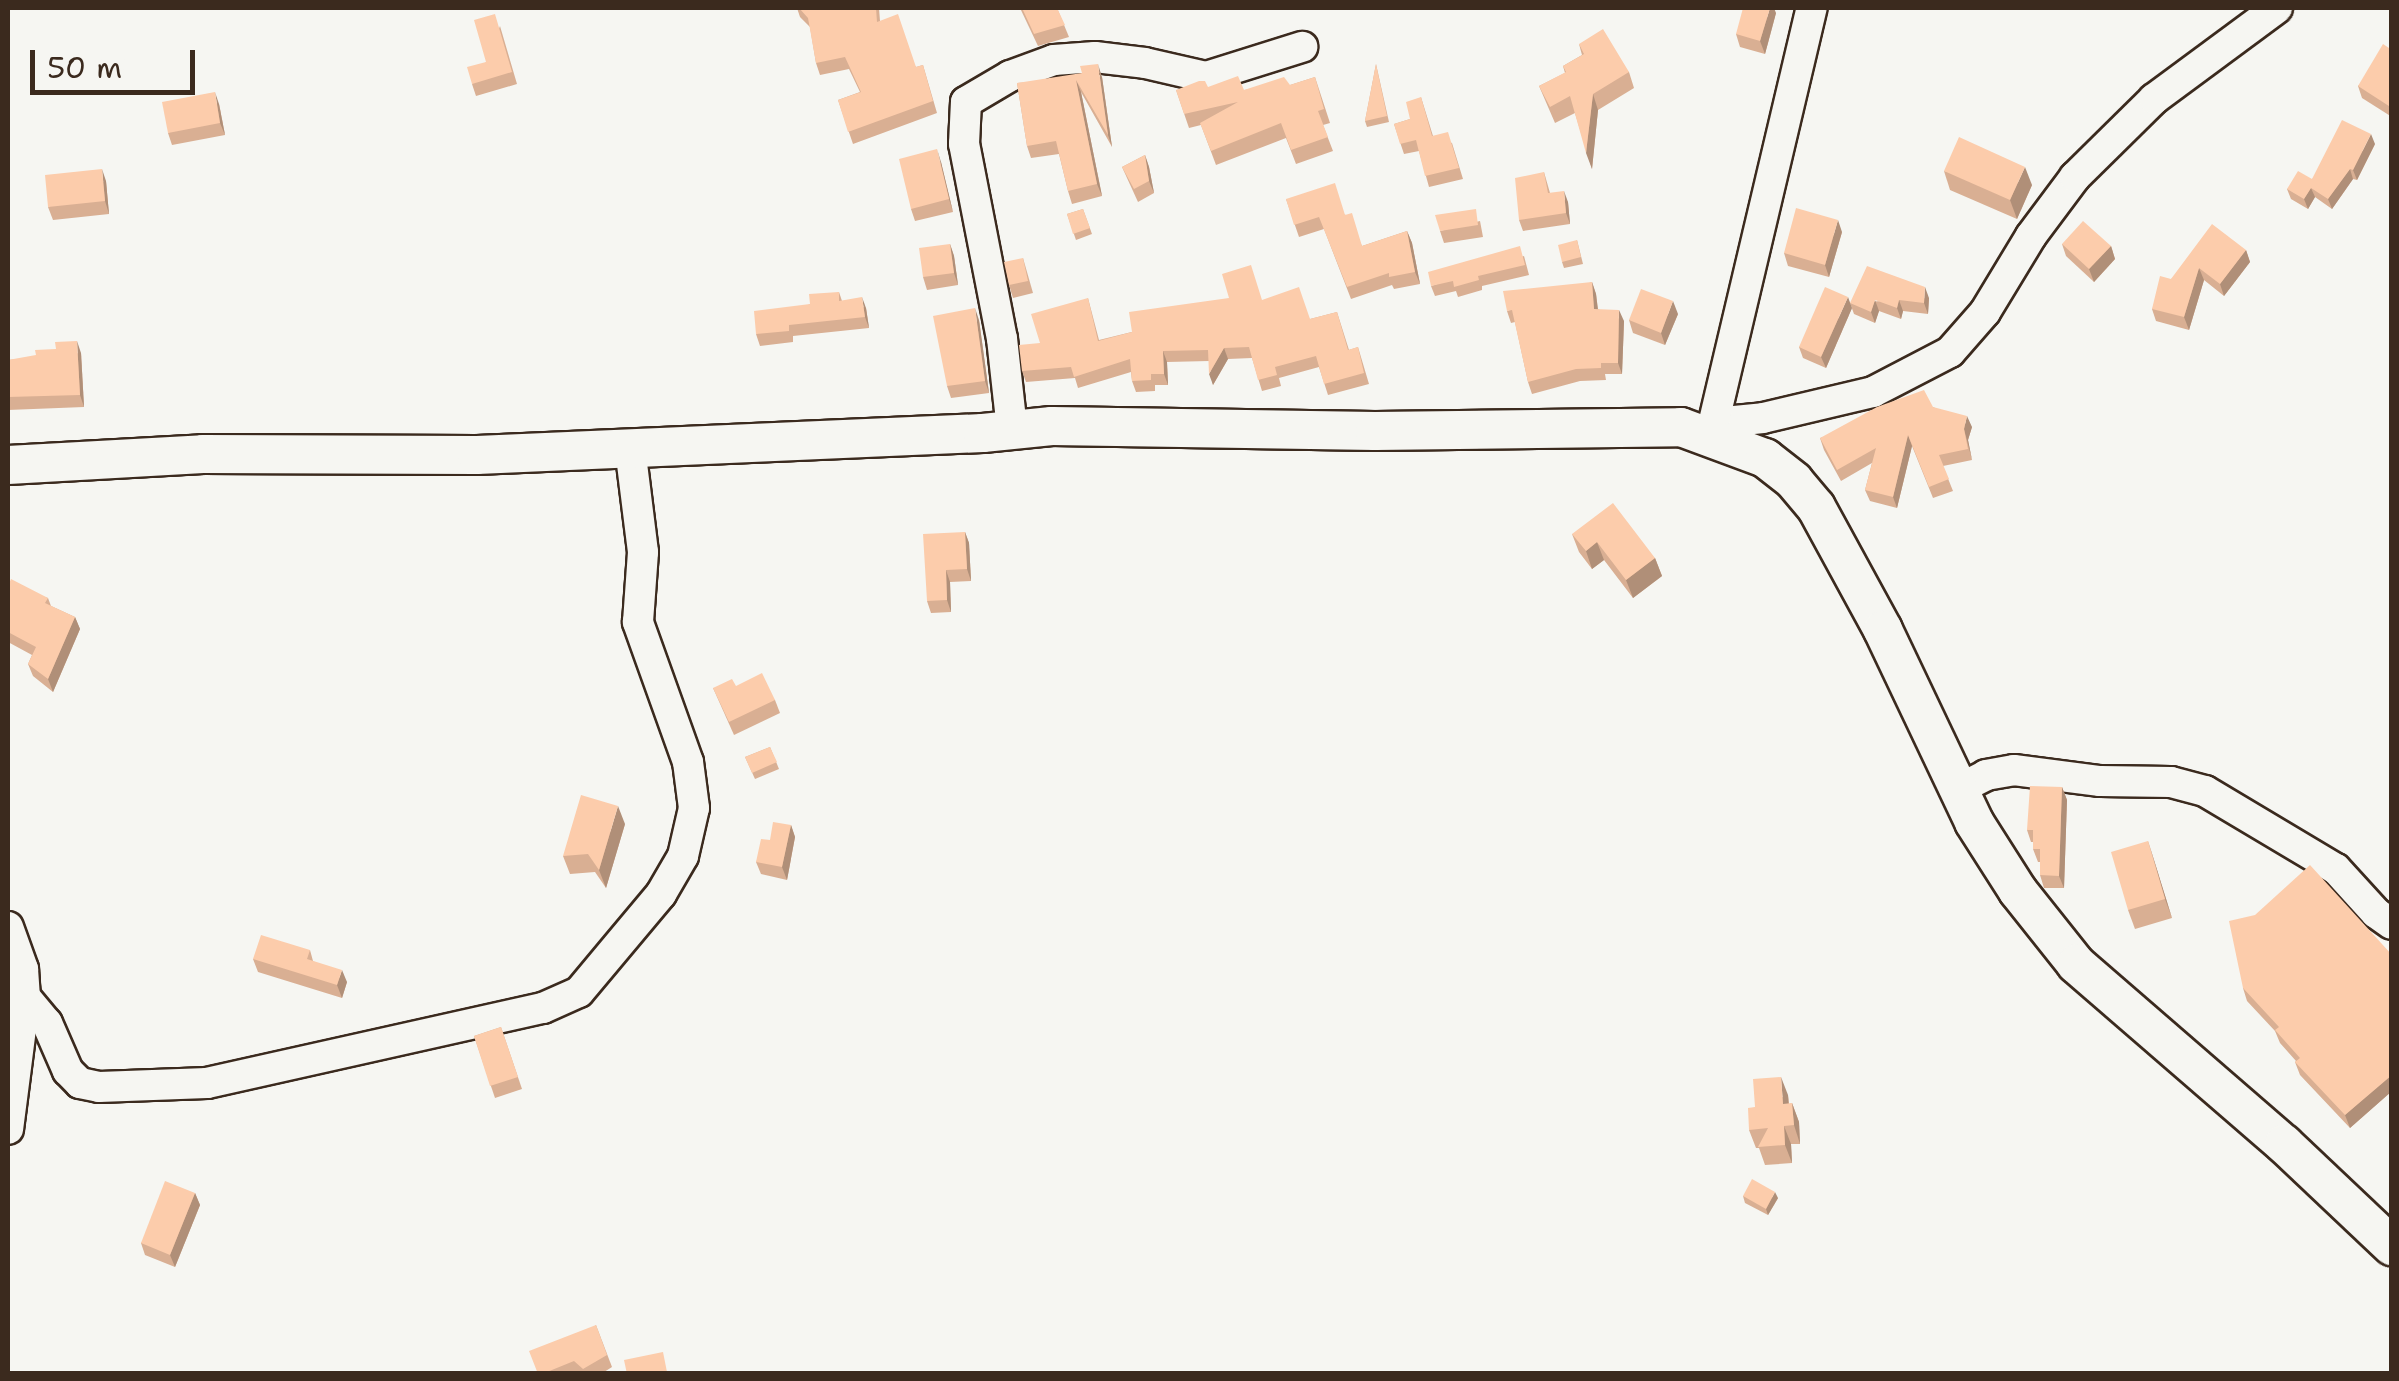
<!DOCTYPE html>
<style>
body{margin:0}
#map{position:relative;width:2399px;height:1381px;overflow:hidden;background:#f6f6f2;font-family:"Shantell Sans",sans-serif}
div>[style]{position:absolute}
.roads{filter:drop-shadow(2px 0 #3b2a1e) drop-shadow(-2px 0 #3b2a1e) drop-shadow(0 2px #3b2a1e) drop-shadow(0 -2px #3b2a1e)}
.minor>*{height:30px;margin:-15px;padding:0 15px;transform-origin:15px;border-radius:15px;background:#f6f6f2}
.major>*{height:38px;margin:-19px;padding:0 19px;transform-origin:19px;border-radius:19px;background:#f6f6f2}
.wall>*{inset:0;background:#d9af93}
.shaded-wall>*{inset:0;background:#b08f78}
.building>*{inset:0;background:#fcccab}
span{translate:-50% -50%;white-space:nowrap;text-align:center;line-height:1.15;-webkit-text-stroke:8px #f6f6f2;paint-order:stroke}
.frame{position:absolute;inset:0;border:10px solid #3b2a1e;pointer-events:none}
.scale{position:absolute;left:30px;top:50px;width:165px;height:45px;box-sizing:border-box;border:5px solid #3b2a1e;border-top:0;padding-left:12px;font-size:30px;line-height:35px;white-space:nowrap;color:#3b2a1e;-webkit-text-stroke:8px #f6f6f2;paint-order:stroke}
</style>
<div id="map">
<div class="roads">
<div class="minor">
<div style="left:1714px;top:423px;width:49px;rotate:-5.8deg"></div>
<div style="left:1763px;top:418px;width:113px;rotate:-13.3deg"></div>
<div style="left:1873px;top:392px;width:87px;rotate:-27.5deg"></div>
<div style="left:1950px;top:352px;width:53px;rotate:-48.8deg"></div>
<div style="left:1985px;top:312px;width:89px;rotate:-58.8deg"></div>
<div style="left:2031px;top:236px;width:74px;rotate:-53.3deg"></div>
<div style="left:2075px;top:177px;width:111px;rotate:-44.6deg"></div>
<div style="left:2154px;top:99px;width:153px;rotate:-36.5deg"></div>
<div style="left:1012px;top:429px;width:91px;rotate:-96.3deg"></div>
<div style="left:1002px;top:339px;width:199px;rotate:-101deg"></div>
<div style="left:964px;top:144px;width:42px;rotate:-87.3deg"></div>
<div style="left:966px;top:102px;width:51px;rotate:-30.6deg"></div>
<div style="left:1010px;top:76px;width:47px;rotate:-20deg"></div>
<div style="left:1054px;top:60px;width:41px;rotate:-4.2deg"></div>
<div style="left:1095px;top:57px;width:50px;rotate:6.8deg"></div>
<div style="left:1145px;top:63px;width:63px;rotate:12.9deg"></div>
<div style="left:1206px;top:77px;width:101px;rotate:-17.4deg"></div>
<div style="left:1710px;top:438px;width:442px;rotate:-76.7deg"></div>
<div style="left:1957px;top:790px;width:33px;rotate:-27deg"></div>
<div style="left:1986px;top:775px;width:28px;rotate:-10deg"></div>
<div style="left:2014px;top:770px;width:87px;rotate:7.3deg"></div>
<div style="left:2100px;top:781px;width:71px;rotate:0.8deg"></div>
<div style="left:2171px;top:782px;width:35px;rotate:15deg"></div>
<div style="left:2205px;top:791px;width:152px;rotate:30.8deg"></div>
<div style="left:2336px;top:869px;width:59px;rotate:47.7deg"></div>
<div style="left:2376px;top:913px;width:19px;rotate:35deg"></div>
<div style="left:8px;top:927px;width:45px;rotate:70.3deg"></div>
<div style="left:23px;top:969px;width:28px;rotate:86deg"></div>
<div style="left:25px;top:997px;width:133px;rotate:97.3deg"></div>
<div style="left:25px;top:997px;width:34px;rotate:50deg"></div>
<div style="left:47px;top:1023px;width:52px;rotate:66.4deg"></div>
<div style="left:68px;top:1071px;width:17px;rotate:45deg"></div>
<div style="left:80px;top:1083px;width:19px;rotate:12deg"></div>
<div style="left:99px;top:1087px;width:108px;rotate:-2.1deg"></div>
<div style="left:207px;top:1083px;width:344px;rotate:-12.6deg"></div>
<div style="left:543px;top:1008px;width:39px;rotate:-24deg"></div>
<div style="left:579px;top:992px;width:128px;rotate:-50.1deg"></div>
<div style="left:661px;top:894px;width:44px;rotate:-59.9deg"></div>
<div style="left:683px;top:856px;width:49px;rotate:-77.1deg"></div>
<div style="left:694px;top:808px;width:46px;rotate:-97.4deg"></div>
<div style="left:688px;top:762px;width:149px;rotate:-109.7deg"></div>
<div style="left:638px;top:622px;width:70px;rotate:-85.9deg"></div>
<div style="left:643px;top:552px;width:105px;rotate:-97.1deg"></div>
</div>
<div class="major">
<div style="left:8px;top:465px;width:195px;rotate:-3.2deg"></div>
<div style="left:203px;top:454px;width:274px;rotate:0.2deg"></div>
<div style="left:477px;top:455px;width:506px;rotate:-2.49deg"></div>
<div style="left:983px;top:433px;width:69px;rotate:-5.8deg"></div>
<div style="left:1052px;top:426px;width:323px;rotate:0.9deg"></div>
<div style="left:1375px;top:431px;width:306px;rotate:-0.7deg"></div>
<div style="left:1681px;top:427px;width:90px;rotate:20.3deg"></div>
<div style="left:1765px;top:458px;width:37px;rotate:38deg"></div>
<div style="left:1794px;top:481px;width:34px;rotate:50deg"></div>
<div style="left:1816px;top:507px;width:140px;rotate:61.4deg"></div>
<div style="left:1883px;top:630px;width:212px;rotate:64.6deg"></div>
<div style="left:1974px;top:822px;width:82px;rotate:57.5deg"></div>
<div style="left:2018px;top:891px;width:93px;rotate:51.5deg"></div>
<div style="left:2076px;top:964px;width:275px;rotate:40.9deg"></div>
<div style="left:2284px;top:1144px;width:149px;rotate:43.4deg"></div>
</div>
</div>
<div class="wall">
<div style="clip-path:polygon(797px 8px,879px 8px,880px 21px,916px 67px,923px 65px,937px 113px,853px 144px,838px 100px,860px 92px,849px 69px,820px 75px,816px 63px,810px 27px,800px 17px)"></div>
<div style="clip-path:polygon(1020px 8px,1057px 8px,1069px 37px,1038px 46px)"></div>
<div style="clip-path:polygon(1776px 13px,1765px 54px,1740px 47px,1736px 34px)"></div>
<div style="clip-path:polygon(500px 26px,517px 84px,476px 96px,472px 84px,486px 62px)"></div>
<div style="clip-path:polygon(1579px 44px,1629px 72px,1634px 88px,1598px 110px,1592px 169px,1575px 113px,1555px 123px,1539px 86px,1565px 73px,1563px 66px,1582px 55px)"></div>
<div style="clip-path:polygon(2392px 50px,2392px 117px,2362px 98px,2358px 86px)"></div>
<div style="clip-path:polygon(1376px 64px,1389px 122px,1367px 127px,1365px 121px)"></div>
<div style="clip-path:polygon(1102px 77px,1112px 147px,1081px 92px,1102px 196px,1072px 204px,1068px 191px,1059px 154px,1031px 158px,1027px 146px,1017px 83px)"></div>
<div style="clip-path:polygon(1315px 77px,1330px 123px,1323px 125px,1333px 151px,1296px 164px,1286px 138px,1216px 165px,1201px 125px,1189px 128px,1176px 90px,1208px 87px,1244px 90px,1290px 85px)"></div>
<div style="clip-path:polygon(1421px 97px,1433px 136px,1452px 143px,1463px 179px,1429px 187px,1419px 151px,1404px 154px,1394px 124px,1410px 119px)"></div>
<div style="clip-path:polygon(219px 104px,225px 135px,172px 145px,168px 133px)"></div>
<div style="clip-path:polygon(2375px 144px,2357px 180px,2353px 179px,2332px 209px,2315px 197px,2308px 209px,2291px 199px,2287px 189px,2312px 179px)"></div>
<div style="clip-path:polygon(1145px 155px,1149px 167px,1154px 193px,1138px 202px,1122px 167px)"></div>
<div style="clip-path:polygon(941px 162px,953px 212px,915px 221px,911px 209px)"></div>
<div style="clip-path:polygon(1944px 171px,2032px 185px,2017px 219px,1950px 190px)"></div>
<div style="clip-path:polygon(1544px 172px,1550px 193px,1568px 202px,1570px 224px,1523px 231px,1519px 220px)"></div>
<div style="clip-path:polygon(106px 181px,109px 214px,53px 220px,48px 207px)"></div>
<div style="clip-path:polygon(1286px 199px,1346px 215px,1362px 246px,1407px 231px,1412px 243px,1420px 284px,1394px 289px,1392px 285px,1351px 299px,1324px 229px,1299px 237px)"></div>
<div style="clip-path:polygon(1083px 209px,1092px 234px,1076px 240px,1067px 214px)"></div>
<div style="clip-path:polygon(1480px 221px,1483px 237px,1444px 243px,1440px 231px)"></div>
<div style="clip-path:polygon(1842px 232px,1829px 277px,1788px 266px,1784px 253px)"></div>
<div style="clip-path:polygon(1577px 240px,1583px 264px,1564px 268px,1562px 262px)"></div>
<div style="clip-path:polygon(950px 244px,954px 256px,958px 285px,927px 290px,923px 277px)"></div>
<div style="clip-path:polygon(2062px 244px,2111px 246px,2115px 259px,2094px 282px,2066px 256px)"></div>
<div style="clip-path:polygon(2246px 250px,2250px 262px,2224px 296px,2204px 280px,2189px 330px,2156px 321px,2152px 309px,2171px 279px)"></div>
<div style="clip-path:polygon(1524px 256px,1529px 275px,1482px 286px,1482px 290px,1458px 297px,1456px 291px,1435px 296px,1431px 286px)"></div>
<div style="clip-path:polygon(1023px 258px,1033px 293px,1013px 298px,1009px 285px)"></div>
<div style="clip-path:polygon(1592px 282px,1596px 294px,1598px 309px,1624px 321px,1622px 374px,1605px 374px,1606px 380px,1580px 381px,1532px 394px,1528px 382px,1515px 322px,1511px 323px,1507px 311px)"></div>
<div style="clip-path:polygon(839px 292px,842px 301px,866px 308px,869px 328px,793px 336px,793px 342px,760px 346px,756px 334px,810px 304px)"></div>
<div style="clip-path:polygon(1088px 298px,1099px 340px,1262px 300px,1310px 319px,1337px 312px,1349px 350px,1358px 347px,1369px 384px,1328px 395px,1319px 367px,1279px 378px,1281px 386px,1262px 391px,1252px 358px,1228px 359px,1213px 385px,1209px 361px,1167px 362px,1168px 385px,1155px 385px,1155px 391px,1136px 392px,1132px 381px,1131px 372px,1078px 388px,1075px 378px,1026px 382px,1022px 371px,1040px 343px)"></div>
<div style="clip-path:polygon(1929px 298px,1928px 314px,1903px 311px,1901px 319px,1879px 311px,1875px 323px,1854px 314px,1850px 303px)"></div>
<div style="clip-path:polygon(1852px 308px,1826px 368px,1803px 358px,1799px 347px)"></div>
<div style="clip-path:polygon(1678px 314px,1665px 345px,1633px 333px,1629px 320px)"></div>
<div style="clip-path:polygon(979px 320px,989px 393px,951px 398px,947px 386px)"></div>
<div style="clip-path:polygon(81px 353px,84px 407px,8px 410px,8px 360px)"></div>
<div style="clip-path:polygon(1933px 407px,1972px 427px,1968px 440px,1972px 460px,1943px 466px,1953px 491px,1933px 498px,1912px 446px,1897px 508px,1870px 501px,1865px 490px,1872px 463px,1841px 481px,1824px 450px,1820px 438px)"></div>
<div style="clip-path:polygon(965px 532px,969px 543px,971px 581px,950px 582px,951px 612px,931px 613px,927px 601px)"></div>
<div style="clip-path:polygon(1572px 534px,1655px 558px,1662px 576px,1633px 598px,1604px 560px,1592px 569px,1579px 552px)"></div>
<div style="clip-path:polygon(8px 586px,48px 598px,51px 606px,75px 617px,80px 629px,53px 692px,33px 676px,28px 664px,32px 655px,8px 642px)"></div>
<div style="clip-path:polygon(736px 686px,775px 700px,780px 713px,734px 735px,713px 688px)"></div>
<div style="clip-path:polygon(770px 747px,779px 769px,755px 779px,745px 757px)"></div>
<div style="clip-path:polygon(2062px 787px,2067px 800px,2064px 888px,2044px 888px,2040px 875px,2040px 862px,2038px 862px,2033px 849px,2033px 842px,2031px 842px,2027px 830px)"></div>
<div style="clip-path:polygon(625px 824px,606px 888px,595px 872px,570px 874px,563px 856px)"></div>
<div style="clip-path:polygon(791px 825px,795px 837px,787px 880px,761px 874px,756px 862px,770px 840px)"></div>
<div style="clip-path:polygon(2148px 841px,2172px 918px,2135px 929px,2128px 910px)"></div>
<div style="clip-path:polygon(310px 950px,313px 961px,347px 982px,342px 998px,258px 972px,253px 959px)"></div>
<div style="clip-path:polygon(2392px 955px,2392px 1091px,2350px 1128px,2300px 1075px,2295px 1062px,2296px 1061px,2280px 1043px,2275px 1031px,2247px 1001px,2243px 988px)"></div>
<div style="clip-path:polygon(501px 1027px,522px 1089px,495px 1098px,474px 1036px)"></div>
<div style="clip-path:polygon(1788px 1095px,1789px 1104px,1792px 1103px,1799px 1122px,1800px 1144px,1791px 1144px,1792px 1163px,1765px 1165px,1759px 1148px,1756px 1148px,1749px 1130px,1755px 1107px)"></div>
<div style="clip-path:polygon(195px 1193px,200px 1205px,175px 1267px,145px 1255px,141px 1243px)"></div>
<div style="clip-path:polygon(1743px 1196px,1778px 1198px,1768px 1215px,1745px 1203px)"></div>
<div style="clip-path:polygon(596px 1325px,612px 1367px,601px 1374px,538px 1374px)"></div>
</div>
<div class="shaded-wall">
<div style="clip-path:polygon(1770px 8px,1774px 8px,1776px 13px,1765px 54px,1760px 41px)"></div>
<div style="clip-path:polygon(1098px 64px,1102px 77px,1112px 147px,1108px 135px)"></div>
<div style="clip-path:polygon(1076px 80px,1081px 92px,1102px 196px,1097px 184px)"></div>
<div style="clip-path:polygon(215px 92px,219px 104px,225px 135px,220px 123px)"></div>
<div style="clip-path:polygon(1593px 94px,1598px 110px,1592px 169px,1586px 153px)"></div>
<div style="clip-path:polygon(2371px 134px,2375px 144px,2357px 180px,2353px 170px)"></div>
<div style="clip-path:polygon(937px 149px,941px 162px,953px 212px,949px 199px)"></div>
<div style="clip-path:polygon(1145px 155px,1149px 167px,1154px 193px,1149px 181px)"></div>
<div style="clip-path:polygon(2025px 167px,2032px 185px,2017px 219px,2010px 200px)"></div>
<div style="clip-path:polygon(102px 169px,106px 181px,109px 214px,105px 201px)"></div>
<div style="clip-path:polygon(2350px 169px,2353px 179px,2332px 209px,2328px 199px)"></div>
<div style="clip-path:polygon(2311px 188px,2315px 197px,2308px 209px,2304px 199px)"></div>
<div style="clip-path:polygon(1564px 191px,1568px 202px,1570px 224px,1566px 213px)"></div>
<div style="clip-path:polygon(1838px 220px,1842px 232px,1829px 277px,1825px 265px)"></div>
<div style="clip-path:polygon(1407px 231px,1412px 243px,1420px 284px,1415px 272px)"></div>
<div style="clip-path:polygon(950px 244px,954px 256px,958px 285px,954px 273px)"></div>
<div style="clip-path:polygon(2111px 246px,2115px 259px,2094px 282px,2089px 269px)"></div>
<div style="clip-path:polygon(2246px 250px,2250px 262px,2224px 296px,2220px 284px)"></div>
<div style="clip-path:polygon(2199px 268px,2204px 280px,2189px 330px,2184px 317px)"></div>
<div style="clip-path:polygon(1592px 282px,1596px 294px,1599px 320px,1594px 309px)"></div>
<div style="clip-path:polygon(1925px 287px,1929px 298px,1928px 314px,1924px 303px)"></div>
<div style="clip-path:polygon(862px 297px,866px 308px,869px 328px,865px 317px)"></div>
<div style="clip-path:polygon(1848px 297px,1852px 308px,1826px 368px,1821px 357px)"></div>
<div style="clip-path:polygon(1875px 300px,1879px 311px,1875px 323px,1871px 312px)"></div>
<div style="clip-path:polygon(1899px 300px,1903px 311px,1901px 319px,1897px 308px)"></div>
<div style="clip-path:polygon(1673px 301px,1678px 314px,1665px 345px,1661px 333px)"></div>
<div style="clip-path:polygon(975px 308px,979px 320px,989px 393px,985px 381px)"></div>
<div style="clip-path:polygon(1619px 310px,1624px 321px,1622px 374px,1618px 363px)"></div>
<div style="clip-path:polygon(77px 341px,81px 353px,84px 407px,80px 395px)"></div>
<div style="clip-path:polygon(1224px 348px,1228px 359px,1213px 385px,1209px 374px)"></div>
<div style="clip-path:polygon(1163px 351px,1167px 362px,1168px 385px,1164px 374px)"></div>
<div style="clip-path:polygon(1967px 416px,1972px 427px,1968px 440px,1972px 460px,1964px 429px)"></div>
<div style="clip-path:polygon(1908px 435px,1912px 446px,1897px 508px,1893px 497px)"></div>
<div style="clip-path:polygon(965px 532px,969px 543px,971px 581px,967px 569px)"></div>
<div style="clip-path:polygon(1597px 542px,1604px 560px,1592px 569px,1586px 551px)"></div>
<div style="clip-path:polygon(1655px 558px,1662px 576px,1633px 598px,1626px 580px)"></div>
<div style="clip-path:polygon(946px 570px,950px 582px,951px 612px,947px 600px)"></div>
<div style="clip-path:polygon(75px 617px,80px 629px,53px 692px,48px 679px)"></div>
<div style="clip-path:polygon(2062px 787px,2067px 800px,2064px 888px,2059px 876px)"></div>
<div style="clip-path:polygon(618px 806px,625px 824px,606px 888px,599px 870px)"></div>
<div style="clip-path:polygon(791px 825px,795px 837px,787px 880px,782px 867px)"></div>
<div style="clip-path:polygon(2148px 841px,2154px 860px,2172px 918px,2165px 899px)"></div>
<div style="clip-path:polygon(342px 970px,347px 982px,342px 998px,337px 985px)"></div>
<div style="clip-path:polygon(2391px 1075px,2392px 1091px,2350px 1128px,2345px 1115px)"></div>
<div style="clip-path:polygon(1781px 1077px,1788px 1095px,1790px 1122px,1783px 1104px)"></div>
<div style="clip-path:polygon(1792px 1103px,1799px 1122px,1800px 1144px,1794px 1125px)"></div>
<div style="clip-path:polygon(1784px 1126px,1791px 1144px,1792px 1163px,1785px 1145px)"></div>
<div style="clip-path:polygon(1775px 1192px,1778px 1198px,1768px 1215px,1766px 1209px)"></div>
<div style="clip-path:polygon(195px 1193px,200px 1205px,175px 1267px,170px 1255px)"></div>
</div>
<div class="building">
<div style="clip-path:polygon(799px 8px,876px 8px,877px 22px,898px 14px,916px 67px,923px 65px,933px 101px,848px 132px,838px 100px,861px 92px,845px 57px,816px 63px,808px 18px)"></div>
<div style="clip-path:polygon(1022px 8px,1057px 8px,1065px 25px,1034px 34px)"></div>
<div style="clip-path:polygon(1743px 8px,1770px 8px,1760px 41px,1736px 34px)"></div>
<div style="clip-path:polygon(495px 14px,512px 72px,472px 84px,467px 67px,486px 62px,474px 20px)"></div>
<div style="clip-path:polygon(1603px 29px,1629px 72px,1593px 94px,1586px 153px,1570px 96px,1550px 107px,1539px 86px,1566px 72px,1563px 66px,1584px 54px,1579px 44px)"></div>
<div style="clip-path:polygon(2383px 44px,2392px 50px,2392px 108px,2358px 86px)"></div>
<div style="clip-path:polygon(1098px 64px,1108px 135px,1076px 80px,1097px 184px,1068px 191px,1056px 141px,1027px 146px,1017px 83px,1082px 73px,1080px 66px)"></div>
<div style="clip-path:polygon(1376px 64px,1387px 116px,1365px 121px)"></div>
<div style="clip-path:polygon(1238px 76px,1244px 90px,1284px 77px,1290px 85px,1315px 77px,1324px 109px,1318px 111px,1328px 137px,1291px 150px,1281px 123px,1211px 151px,1200px 123px,1238px 102px,1184px 114px,1176px 90px,1199px 81px,1205px 81px,1208px 87px)"></div>
<div style="clip-path:polygon(215px 92px,220px 123px,168px 133px,162px 102px)"></div>
<div style="clip-path:polygon(1421px 97px,1432px 136px,1448px 132px,1459px 168px,1425px 176px,1416px 140px,1400px 144px,1394px 124px,1410px 119px,1406px 102px)"></div>
<div style="clip-path:polygon(2342px 120px,2371px 134px,2353px 170px,2350px 169px,2328px 199px,2311px 188px,2304px 199px,2287px 189px,2298px 171px,2312px 179px)"></div>
<div style="clip-path:polygon(1959px 137px,2025px 167px,2010px 200px,1944px 171px)"></div>
<div style="clip-path:polygon(937px 149px,949px 199px,911px 209px,899px 159px)"></div>
<div style="clip-path:polygon(1145px 155px,1149px 181px,1134px 189px,1122px 167px)"></div>
<div style="clip-path:polygon(102px 169px,105px 201px,48px 207px,45px 175px)"></div>
<div style="clip-path:polygon(1544px 172px,1548px 193px,1564px 191px,1566px 213px,1519px 220px,1515px 178px)"></div>
<div style="clip-path:polygon(1335px 183px,1345px 215px,1352px 213px,1362px 246px,1407px 231px,1415px 272px,1389px 277px,1389px 273px,1347px 287px,1319px 217px,1294px 225px,1286px 199px)"></div>
<div style="clip-path:polygon(1796px 208px,1838px 220px,1825px 265px,1784px 253px)"></div>
<div style="clip-path:polygon(1083px 209px,1090px 228px,1073px 234px,1067px 214px)"></div>
<div style="clip-path:polygon(1476px 209px,1478px 225px,1440px 231px,1435px 215px)"></div>
<div style="clip-path:polygon(2083px 221px,2111px 246px,2089px 269px,2062px 244px)"></div>
<div style="clip-path:polygon(2212px 224px,2246px 250px,2220px 284px,2199px 268px,2184px 317px,2152px 309px,2160px 276px,2171px 279px)"></div>
<div style="clip-path:polygon(1577px 240px,1581px 257px,1562px 262px,1558px 245px)"></div>
<div style="clip-path:polygon(950px 244px,954px 273px,923px 277px,919px 248px)"></div>
<div style="clip-path:polygon(1520px 246px,1525px 265px,1478px 276px,1479px 280px,1454px 287px,1453px 281px,1431px 286px,1428px 272px)"></div>
<div style="clip-path:polygon(1023px 258px,1028px 281px,1009px 285px,1004px 262px)"></div>
<div style="clip-path:polygon(1251px 265px,1262px 300px,1299px 287px,1310px 319px,1337px 312px,1348px 350px,1358px 347px,1364px 373px,1324px 384px,1316px 356px,1275px 367px,1277px 375px,1258px 380px,1249px 347px,1224px 348px,1209px 374px,1208px 350px,1163px 351px,1164px 374px,1151px 374px,1151px 380px,1132px 381px,1130px 359px,1074px 377px,1071px 367px,1022px 371px,1019px 345px,1040px 343px,1031px 314px,1088px 298px,1098px 341px,1132px 332px,1129px 312px,1229px 298px,1222px 274px)"></div>
<div style="clip-path:polygon(1867px 266px,1925px 287px,1924px 303px,1899px 300px,1897px 308px,1875px 300px,1871px 312px,1850px 303px)"></div>
<div style="clip-path:polygon(1592px 282px,1594px 309px,1619px 310px,1618px 363px,1601px 363px,1601px 368px,1576px 369px,1528px 382px,1512px 310px,1507px 311px,1503px 291px)"></div>
<div style="clip-path:polygon(1825px 287px,1848px 297px,1821px 357px,1799px 347px)"></div>
<div style="clip-path:polygon(1641px 289px,1673px 301px,1661px 333px,1629px 320px)"></div>
<div style="clip-path:polygon(839px 292px,839px 301px,862px 297px,865px 317px,789px 325px,789px 331px,756px 334px,754px 311px,810px 304px,809px 294px)"></div>
<div style="clip-path:polygon(975px 308px,985px 381px,947px 386px,933px 316px)"></div>
<div style="clip-path:polygon(77px 341px,80px 395px,8px 397px,8px 360px,36px 355px,35px 350px,56px 349px,55px 342px)"></div>
<div style="clip-path:polygon(1924px 390px,1933px 407px,1967px 416px,1964px 429px,1968px 449px,1939px 455px,1949px 479px,1929px 487px,1908px 435px,1893px 497px,1865px 490px,1876px 448px,1837px 470px,1820px 438px,1877px 407px)"></div>
<div style="clip-path:polygon(1613px 503px,1655px 558px,1626px 580px,1597px 542px,1586px 551px,1572px 534px)"></div>
<div style="clip-path:polygon(965px 532px,967px 569px,946px 570px,947px 600px,927px 601px,923px 534px)"></div>
<div style="clip-path:polygon(11px 579px,48px 598px,45px 603px,75px 617px,48px 679px,28px 664px,36px 647px,8px 632px,8px 586px)"></div>
<div style="clip-path:polygon(762px 673px,775px 700px,729px 722px,713px 688px,732px 679px,736px 686px)"></div>
<div style="clip-path:polygon(770px 747px,777px 762px,752px 773px,745px 757px)"></div>
<div style="clip-path:polygon(2030px 786px,2062px 787px,2059px 876px,2040px 875px,2040px 849px,2033px 849px,2033px 830px,2027px 830px)"></div>
<div style="clip-path:polygon(581px 795px,618px 806px,599px 870px,588px 854px,563px 856px)"></div>
<div style="clip-path:polygon(773px 822px,791px 825px,782px 867px,756px 862px,761px 839px,770px 840px)"></div>
<div style="clip-path:polygon(2148px 841px,2165px 899px,2128px 910px,2111px 852px)"></div>
<div style="clip-path:polygon(2310px 865px,2392px 955px,2392px 1075px,2345px 1115px,2295px 1062px,2300px 1058px,2275px 1030px,2279px 1027px,2243px 988px,2229px 921px,2255px 915px)"></div>
<div style="clip-path:polygon(261px 935px,310px 950px,307px 959px,342px 970px,337px 985px,253px 959px)"></div>
<div style="clip-path:polygon(501px 1027px,518px 1077px,490px 1086px,474px 1036px)"></div>
<div style="clip-path:polygon(1781px 1077px,1783px 1104px,1792px 1103px,1794px 1125px,1784px 1126px,1785px 1145px,1758px 1147px,1768px 1128px,1749px 1130px,1748px 1108px,1755px 1107px,1753px 1079px)"></div>
<div style="clip-path:polygon(1752px 1179px,1775px 1192px,1766px 1209px,1743px 1196px)"></div>
<div style="clip-path:polygon(165px 1181px,195px 1193px,170px 1255px,141px 1243px)"></div>
<div style="clip-path:polygon(596px 1325px,607px 1355px,583px 1369px,574px 1361px,542px 1374px,538px 1374px,529px 1351px)"></div>
<div style="clip-path:polygon(663px 1352px,667px 1372px,627px 1374px,624px 1360px)"></div>
</div>
<div class="frame"></div>
<div class="scale">50 m</div>
</div>
